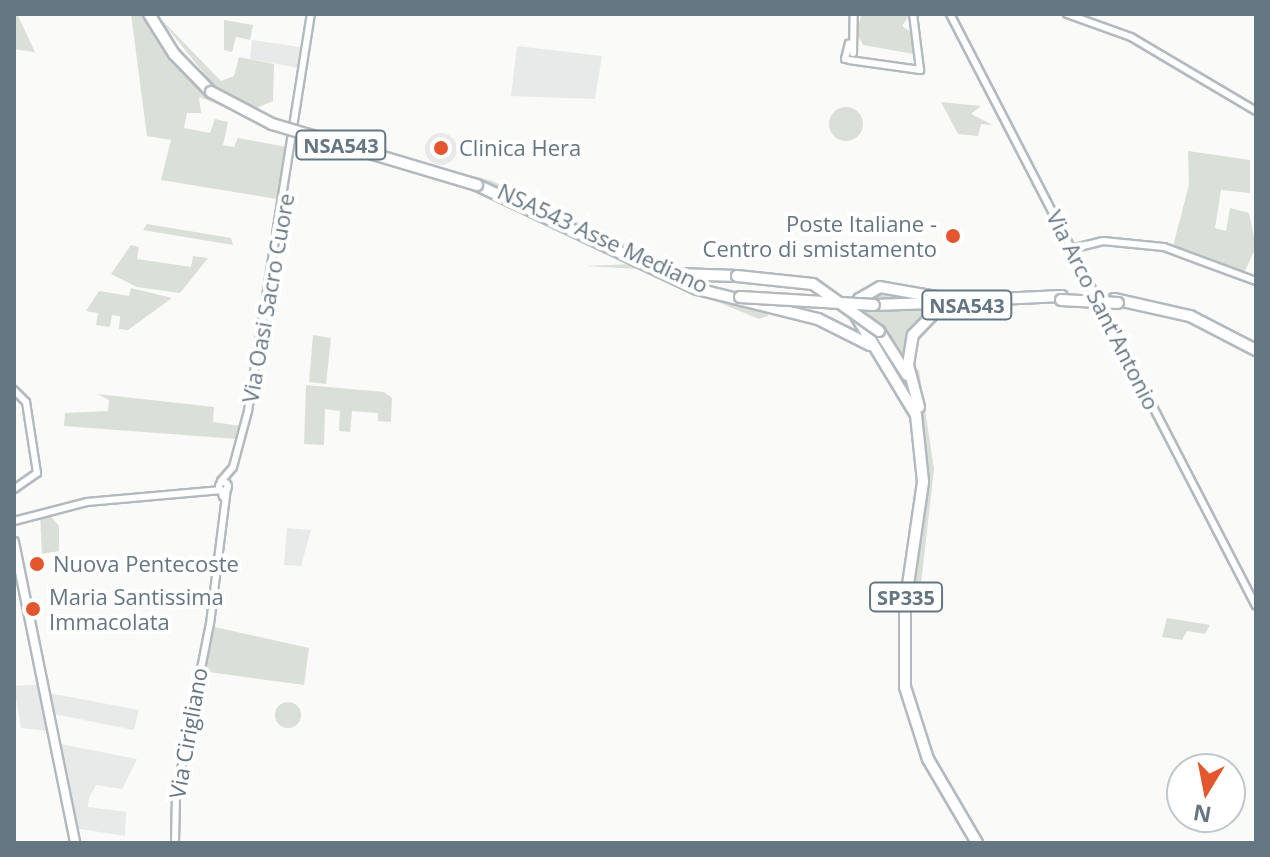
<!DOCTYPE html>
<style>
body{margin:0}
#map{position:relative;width:1270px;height:857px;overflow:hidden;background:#fafaf8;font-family:"Open Sans",sans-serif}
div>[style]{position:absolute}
.built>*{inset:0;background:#e8e9e9}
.round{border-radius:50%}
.green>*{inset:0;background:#dadfd7}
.roads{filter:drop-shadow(2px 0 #b3babf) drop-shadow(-2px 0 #b3babf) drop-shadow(0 2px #b3babf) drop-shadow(0 -2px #b3babf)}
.secondary>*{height:6px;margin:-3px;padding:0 3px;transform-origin:3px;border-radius:3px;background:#fff}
.secondary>.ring{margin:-3px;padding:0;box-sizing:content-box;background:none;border:6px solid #fff;border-radius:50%}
.primary>*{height:8px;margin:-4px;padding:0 4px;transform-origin:4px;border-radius:4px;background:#fff}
.highway>*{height:10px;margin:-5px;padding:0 5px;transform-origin:5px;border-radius:5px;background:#fff}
.bridges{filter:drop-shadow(2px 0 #b4b9bd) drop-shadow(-2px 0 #b4b9bd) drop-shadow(0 2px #b4b9bd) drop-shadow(0 -2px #b4b9bd)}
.highway-bridge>*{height:10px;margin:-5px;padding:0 5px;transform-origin:5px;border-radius:5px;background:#fff}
.dots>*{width:22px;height:22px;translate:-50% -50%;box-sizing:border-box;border:4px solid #fff;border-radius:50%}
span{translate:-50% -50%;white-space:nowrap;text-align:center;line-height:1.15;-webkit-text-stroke:8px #fff;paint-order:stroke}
.shield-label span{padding:2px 6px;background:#fff;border:2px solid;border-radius:6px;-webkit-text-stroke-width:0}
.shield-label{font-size:20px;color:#657683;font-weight:700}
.poi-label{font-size:22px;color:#657683}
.left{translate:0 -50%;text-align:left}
.right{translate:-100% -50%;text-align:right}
.street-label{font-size:22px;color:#657683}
.frame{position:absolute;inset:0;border:16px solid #657683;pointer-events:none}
.north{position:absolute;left:1166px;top:753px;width:80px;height:80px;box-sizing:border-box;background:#fff;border:2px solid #c1c8cd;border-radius:50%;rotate:190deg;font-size:22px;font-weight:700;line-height:32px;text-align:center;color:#657683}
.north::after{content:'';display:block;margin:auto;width:28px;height:36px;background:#e4572e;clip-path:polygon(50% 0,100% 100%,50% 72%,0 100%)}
</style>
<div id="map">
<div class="built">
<div style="clip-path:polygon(252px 40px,306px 48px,304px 69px,250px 59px)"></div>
<div style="clip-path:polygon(517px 46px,602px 56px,595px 99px,511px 96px)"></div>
<div class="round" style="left:425px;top:133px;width:32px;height:32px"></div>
<div style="clip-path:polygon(287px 528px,311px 530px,301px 566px,284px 565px)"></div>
<div style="clip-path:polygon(47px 684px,49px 693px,139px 710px,134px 730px,54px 714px,57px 732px,21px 728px,14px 686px)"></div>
<div style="clip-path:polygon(55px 743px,137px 759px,122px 789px,96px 785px,89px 798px,88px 807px,126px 812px,125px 836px,74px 828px)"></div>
</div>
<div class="green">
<div style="clip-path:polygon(14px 14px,17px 14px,35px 52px,14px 49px)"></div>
<div style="clip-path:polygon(131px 14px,148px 14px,210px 94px,215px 87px,156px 14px,221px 81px,234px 76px,239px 57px,274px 64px,273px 101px,242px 114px,199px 97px,201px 113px,187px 113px,184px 128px,210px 133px,215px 119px,228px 122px,223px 145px,234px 147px,238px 138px,292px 148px,283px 200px,161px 180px,171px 140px,147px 136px)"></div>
<div style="clip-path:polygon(862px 14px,910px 14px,902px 26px,914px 34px,919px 55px,863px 45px,856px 32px)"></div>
<div style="clip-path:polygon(224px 20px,253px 25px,250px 40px,236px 37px,232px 52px,224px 50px)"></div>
<div style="clip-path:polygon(941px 102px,981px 106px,971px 114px,993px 125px,981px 124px,978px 136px,958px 134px)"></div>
<div class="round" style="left:829px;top:107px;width:34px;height:34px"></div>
<div style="clip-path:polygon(1188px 151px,1250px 160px,1250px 193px,1221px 190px,1215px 228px,1226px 231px,1230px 208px,1249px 213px,1256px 247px,1245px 271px,1173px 246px,1189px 185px)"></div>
<div style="clip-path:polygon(458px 172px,492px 181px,673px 268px,742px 274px,673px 271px)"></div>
<div style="clip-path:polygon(147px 224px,231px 238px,233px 245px,143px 230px)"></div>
<div style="clip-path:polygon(131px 245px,139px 247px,137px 259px,191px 267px,193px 256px,208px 258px,180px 293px,137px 287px,111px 274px)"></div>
<div style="clip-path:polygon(634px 264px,769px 311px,768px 316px,759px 319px,638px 269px,585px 266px)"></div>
<div style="clip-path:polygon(131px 288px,172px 298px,128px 330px,119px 329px,120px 316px,112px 315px,110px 327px,96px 325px,98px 313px,86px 311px,99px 291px,129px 296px)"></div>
<div style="clip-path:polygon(875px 289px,933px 300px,872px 304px,873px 312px,941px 308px,925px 322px,966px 308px,919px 328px,911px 367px,919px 370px,934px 469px,921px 584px,913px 583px,928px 484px,923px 424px,911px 369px,913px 403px,864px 330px,859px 303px)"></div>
<div style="clip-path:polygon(313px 335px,331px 338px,326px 384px,309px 382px)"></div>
<div style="clip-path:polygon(306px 385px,384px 392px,392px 398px,391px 422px,378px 421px,378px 413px,352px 411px,350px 432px,339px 431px,340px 411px,325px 409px,324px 445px,304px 444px)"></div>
<div style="clip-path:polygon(97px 394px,214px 407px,213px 422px,241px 426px,237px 439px,64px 426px,65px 413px,108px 411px,109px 400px)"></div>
<div style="clip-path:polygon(48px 513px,59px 526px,59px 551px,42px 554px,40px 514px)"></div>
<div style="clip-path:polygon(1167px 618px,1210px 625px,1205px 634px,1187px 631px,1182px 640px,1162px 637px)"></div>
<div style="clip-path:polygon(210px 626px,309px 648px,304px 685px,201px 671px)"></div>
<div class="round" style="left:275px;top:702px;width:26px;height:26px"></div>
</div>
<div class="roads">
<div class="secondary">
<div style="left:950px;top:14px;width:666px;rotate:62.67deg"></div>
<div style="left:1067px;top:14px;width:68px;rotate:19.8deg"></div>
<div style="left:1131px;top:37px;width:145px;rotate:30.6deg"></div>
<div style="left:853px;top:53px;width:39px;rotate:-89deg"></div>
<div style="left:845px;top:59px;width:16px;rotate:-76deg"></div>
<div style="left:849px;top:60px;width:72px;rotate:8deg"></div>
<div style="left:920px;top:70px;width:56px;rotate:-97.1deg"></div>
<div style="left:1071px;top:249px;width:33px;rotate:-14deg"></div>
<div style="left:1103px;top:241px;width:61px;rotate:5.6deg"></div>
<div style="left:1164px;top:247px;width:98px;rotate:20.3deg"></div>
<div style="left:14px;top:390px;width:17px;rotate:45deg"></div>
<div style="left:26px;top:402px;width:72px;rotate:81.2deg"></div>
<div style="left:37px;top:473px;width:28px;rotate:145deg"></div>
<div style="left:221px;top:481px;width:18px;rotate:-49deg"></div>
<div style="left:233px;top:467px;width:58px;rotate:-75deg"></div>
<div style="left:248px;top:411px;width:402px;rotate:-81deg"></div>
<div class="ring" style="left:218.5px;top:481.5px;width:3px;height:3px"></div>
<div style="left:14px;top:521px;width:75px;rotate:-14.6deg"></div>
<div style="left:87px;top:502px;width:135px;rotate:-5.1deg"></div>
<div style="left:221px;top:490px;width:7px;rotate:74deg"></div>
<div style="left:175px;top:843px;width:48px;rotate:-88.8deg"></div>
<div style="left:176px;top:795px;width:174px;rotate:-78.8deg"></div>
<div style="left:210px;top:624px;width:137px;rotate:-82.9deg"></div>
</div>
<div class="primary">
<div style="left:14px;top:542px;width:307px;rotate:78.5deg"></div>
</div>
<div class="highway">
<div style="left:149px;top:14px;width:47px;rotate:58deg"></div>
<div style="left:174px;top:54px;width:53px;rotate:45.8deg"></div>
<div style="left:477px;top:185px;width:243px;rotate:25.3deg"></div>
<div style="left:697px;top:289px;width:125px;rotate:13.9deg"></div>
<div style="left:818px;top:319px;width:58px;rotate:26.6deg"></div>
<div style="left:676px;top:274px;width:61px;rotate:1.9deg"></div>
<div style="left:1114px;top:299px;width:78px;rotate:12.6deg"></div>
<div style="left:1190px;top:316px;width:74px;rotate:27.3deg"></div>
<div style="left:956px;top:301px;width:106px;rotate:-2.7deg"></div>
<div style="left:959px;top:301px;width:80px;rotate:-170deg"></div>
<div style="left:880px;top:287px;width:24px;rotate:150deg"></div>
<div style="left:859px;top:299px;width:17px;rotate:100deg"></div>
<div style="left:856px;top:316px;width:116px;rotate:58.8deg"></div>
<div style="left:916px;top:415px;width:67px;rotate:84deg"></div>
<div style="left:923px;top:482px;width:124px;rotate:98.3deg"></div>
<div style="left:905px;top:605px;width:82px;rotate:90deg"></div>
<div style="left:905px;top:687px;width:76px;rotate:72.3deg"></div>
<div style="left:928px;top:759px;width:97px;rotate:59.7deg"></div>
<div style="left:874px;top:305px;width:58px;rotate:-2deg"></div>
<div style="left:879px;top:331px;width:52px;rotate:57.5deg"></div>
<div style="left:919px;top:407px;width:43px;rotate:-104.7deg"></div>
<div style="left:908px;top:365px;width:30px;rotate:-81deg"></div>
<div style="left:913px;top:335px;width:29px;rotate:-46deg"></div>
<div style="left:933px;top:314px;width:29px;rotate:-18deg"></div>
</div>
</div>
<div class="bridges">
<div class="highway-bridge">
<div style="left:211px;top:92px;width:69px;rotate:27.7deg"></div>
<div style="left:272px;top:124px;width:214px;rotate:16.6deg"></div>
<div style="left:737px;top:276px;width:76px;rotate:6deg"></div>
<div style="left:813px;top:284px;width:81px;rotate:35.5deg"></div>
<div style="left:740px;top:297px;width:134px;rotate:3.4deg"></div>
<div style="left:1061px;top:300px;width:57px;rotate:3deg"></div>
</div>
</div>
<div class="dots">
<div style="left:441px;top:148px;background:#e4572e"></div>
<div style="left:953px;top:236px;background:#e4572e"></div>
<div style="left:37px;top:564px;background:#e4572e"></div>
<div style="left:33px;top:609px;background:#e4572e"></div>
</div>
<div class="shield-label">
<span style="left:341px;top:145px">NSA543</span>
<span style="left:967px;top:305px">NSA543</span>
<span style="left:906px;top:597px">SP335</span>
</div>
<div class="poi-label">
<span class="left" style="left:459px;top:148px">Clinica Hera</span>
<span class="right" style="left:937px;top:236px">Poste Italiane -<br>Centro di smistamento</span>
<span class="left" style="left:53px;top:564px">Nuova Pentecoste</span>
<span class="left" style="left:49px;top:609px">Maria Santissima<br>Immacolata</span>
</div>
<div class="street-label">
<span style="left:603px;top:238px;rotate:25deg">NSA543 Asse Mediano</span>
<span style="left:268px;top:298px;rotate:-80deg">Via Oasi Sacro Cuore</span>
<span style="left:1103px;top:310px;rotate:63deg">Via Arco Sant'Antonio</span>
<span style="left:188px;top:733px;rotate:-80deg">Via Cirigliano</span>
</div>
<div class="frame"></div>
<div class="north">N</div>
</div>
